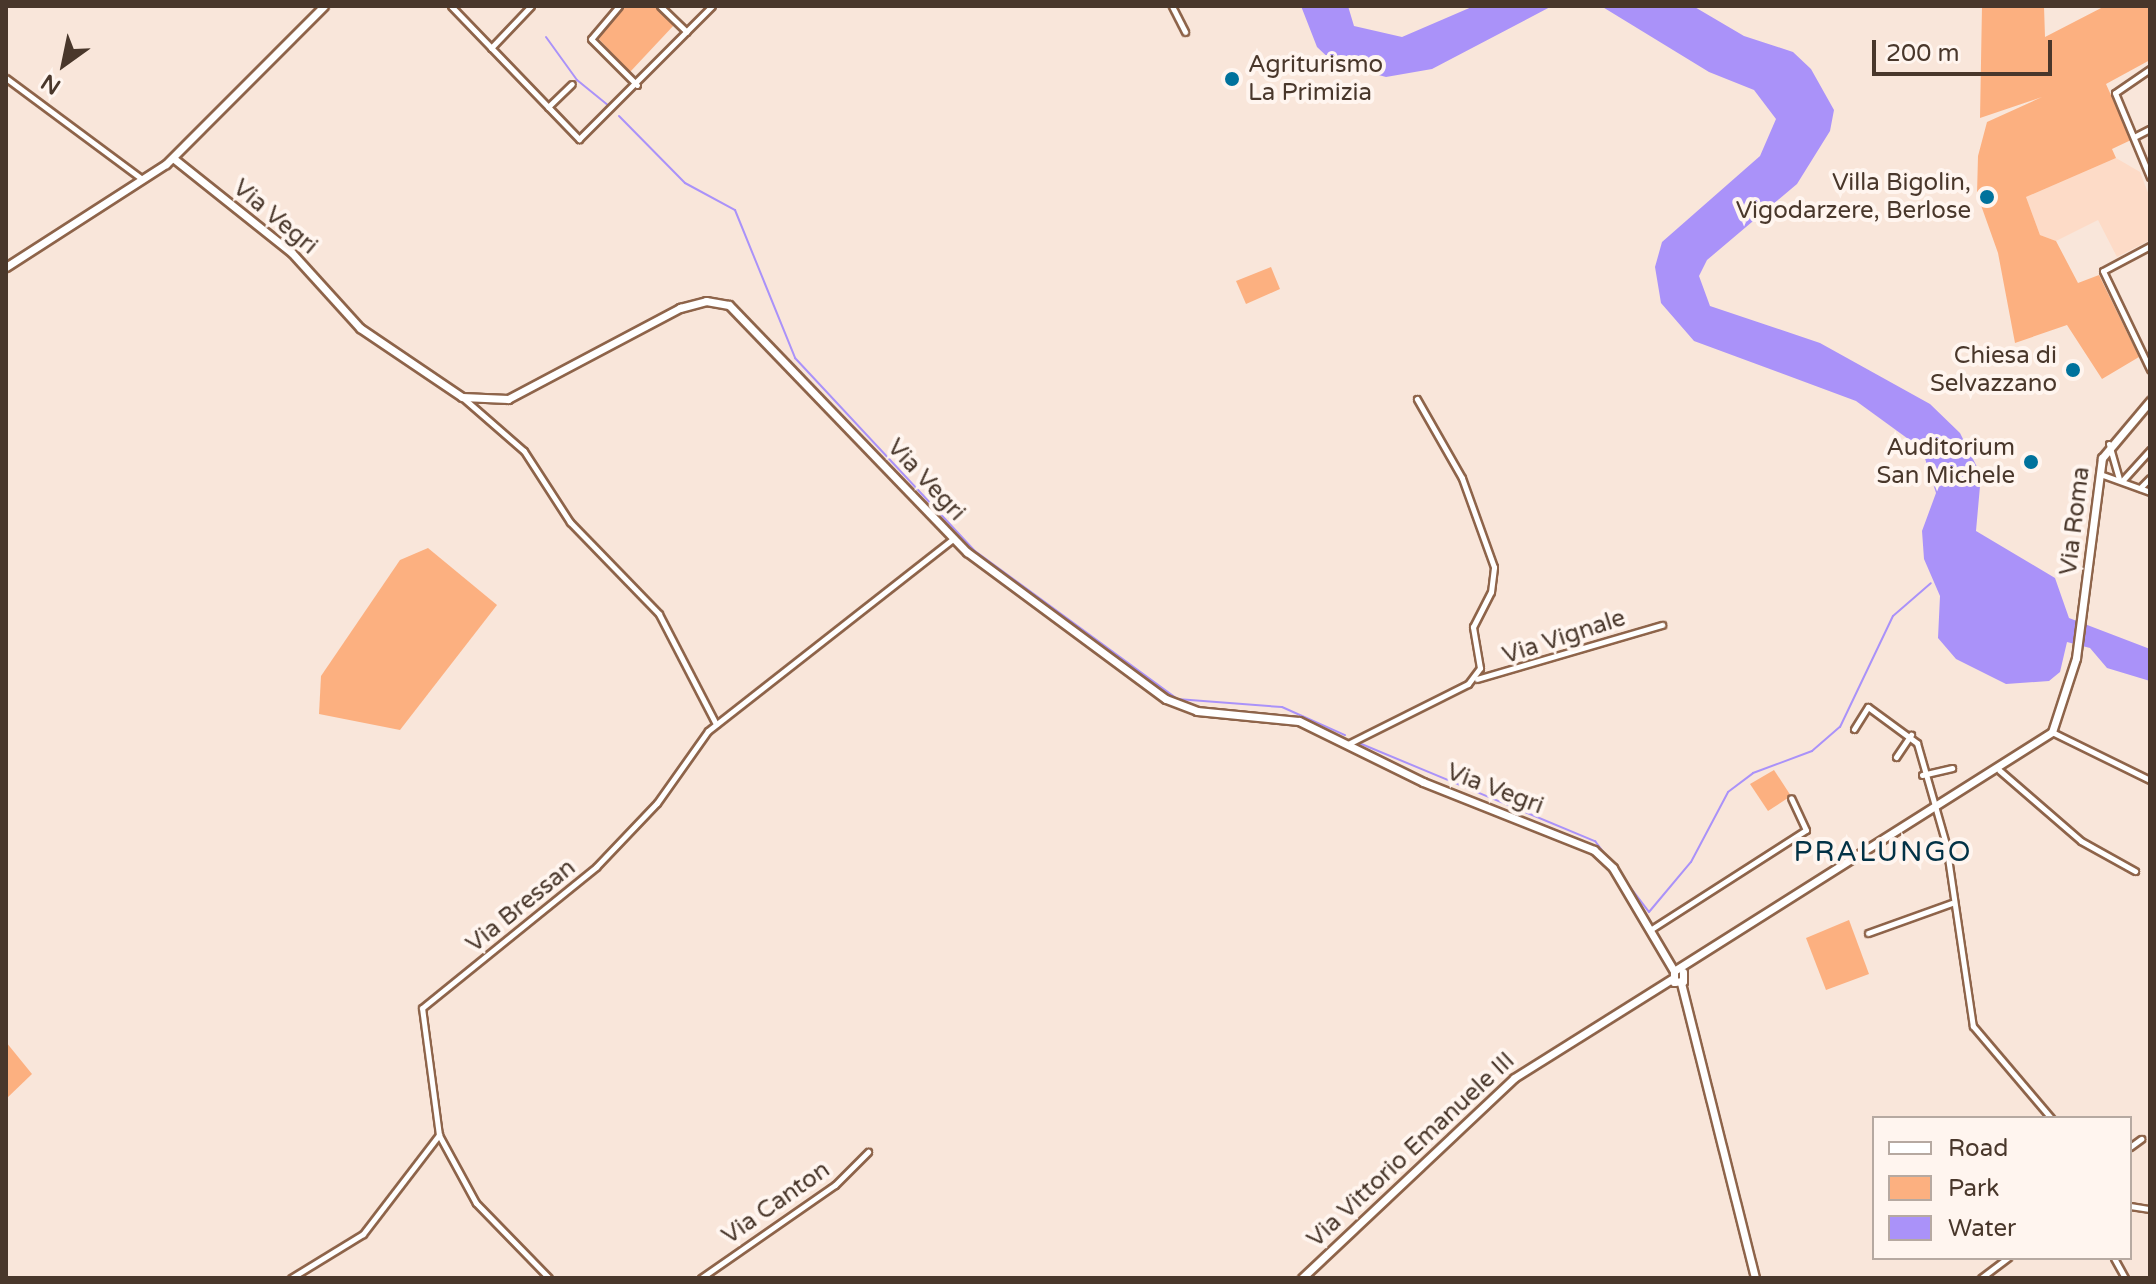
<!DOCTYPE html>
<style>
body{margin:0}
#map{position:relative;width:2156px;height:1284px;overflow:hidden;background:#f9e6da;font-family:"Varela Round",sans-serif}
div>[style]{position:absolute}
.built>*{inset:0;background:#fddbc7}
.green>*{inset:0;background:#fcb080}
.water>*{inset:0;background:#aa92f9}
.stream>*{height:2px;margin:-1px;padding:0 1px;transform-origin:1px;border-radius:1px;background:#aa92f9}
.roads{filter:drop-shadow(2px 0 #8e644a) drop-shadow(-2px 0 #8e644a) drop-shadow(0 2px #8e644a) drop-shadow(0 -2px #8e644a)}
.street>*{height:5px;margin:-2.5px;padding:0 2.5px;transform-origin:2.5px;border-radius:2.5px;background:#fff}
.secondary>*{height:7px;margin:-3.5px;padding:0 3.5px;transform-origin:3.5px;border-radius:3.5px;background:#fff}
.dots>*{width:22px;height:22px;translate:-50% -50%;box-sizing:border-box;border:4px solid #fff5ef;border-radius:50%}
span{translate:-50% -50%;white-space:nowrap;text-align:center;line-height:1.15;-webkit-text-stroke:8px #fff5ef;paint-order:stroke}
.poi-label{font-size:24px;color:#49372b}
.left{translate:0 -50%;text-align:left}
.right{translate:-100% -50%;text-align:right}
.street-label{font-size:24px;color:#49372b}
.quarter-label{font-size:28px;color:#023246;letter-spacing:2px}
.frame{position:absolute;inset:0;border:8px solid #49372b;pointer-events:none}
.legend{position:absolute;left:1872px;top:1116px;width:260px;height:144px;box-sizing:border-box;background:#fff5ef;border:2px solid #b6a9a1;margin:0;padding:10px 14px;list-style:none;font-size:24px;color:#49372b}
.legend li{display:flex;align-items:center;gap:16px;height:40px}
.legend b{width:40px;border:2px solid #b6a9a1}
.north{position:absolute;left:24px;top:24px;width:80px;height:80px;-webkit-text-stroke:6px #fff5ef;paint-order:stroke;rotate:213deg;font-size:22px;font-weight:700;line-height:32px;text-align:center;color:#49372b}
.north::after{content:'';display:block;margin:auto;width:28px;height:36px;background:#49372b;clip-path:polygon(50% 0,100% 100%,50% 72%,0 100%)}
.scale{position:absolute;left:1872px;top:40px;width:180px;height:36px;box-sizing:border-box;border:4px solid #49372b;border-top:0;padding-left:10px;font-size:24px;line-height:28px;white-space:nowrap;color:#49372b;-webkit-text-stroke:6px #fff5ef;paint-order:stroke}
</style>
<div id="map">
<div class="built">
<div style="clip-path:polygon(2116px 158px,2140px 172px,2150px 198px,2150px 240px,2117px 257px,2098px 220px,2056px 241px,2040px 235px,2026px 197px)"></div>
</div>
<div class="green">
<div style="clip-path:polygon(623px 6px,656px 6px,675px 24px,630px 72px,596px 36px)"></div>
<div style="clip-path:polygon(1982px 6px,2044px 6px,2045px 37px,2105px 6px,2150px 6px,2150px 60px,2106px 84px,2131px 140px,2112px 149px,2116px 158px,2026px 197px,2040px 235px,2056px 241px,2078px 283px,2099px 275px,2139px 357px,2102px 379px,2067px 325px,2015px 343px,1998px 253px,1977px 194px,1978px 156px,1987px 122px,2042px 97px,1980px 118px)"></div>
<div style="clip-path:polygon(1271px 267px,1280px 289px,1246px 304px,1236px 281px)"></div>
<div style="clip-path:polygon(428px 548px,497px 605px,400px 730px,319px 714px,321px 676px,400px 560px)"></div>
<div style="clip-path:polygon(1774px 770px,1791px 796px,1768px 811px,1750px 784px)"></div>
<div style="clip-path:polygon(1849px 920px,1869px 974px,1826px 990px,1806px 938px)"></div>
<div style="clip-path:polygon(6px 1042px,32px 1074px,6px 1099px)"></div>
</div>
<div class="water">
<div style="clip-path:polygon(1301px 6px,1348px 6px,1354px 26px,1402px 37px,1474px 6px,1552px 6px,1432px 69px,1386px 77px,1334px 63px,1317px 47px)"></div>
<div style="clip-path:polygon(1601px 6px,1693px 6px,1744px 36px,1793px 52px,1811px 69px,1834px 110px,1830px 131px,1797px 184px,1707px 260px,1699px 276px,1710px 306px,1820px 343px,1930px 404px,1960px 433px,1981px 475px,1976px 531px,2055px 578px,2069px 618px,2150px 649px,2150px 681px,2107px 668px,2090px 648px,2067px 642px,2060px 672px,2049px 681px,2006px 684px,1956px 659px,1938px 638px,1940px 596px,1924px 559px,1922px 531px,1936px 493px,1922px 449px,1856px 401px,1694px 341px,1661px 303px,1655px 267px,1662px 242px,1760px 156px,1776px 119px,1754px 90px,1709px 72px)"></div>
</div>
<div class="stream">
<div style="left:546px;top:37px;width:53px;rotate:54.2deg"></div>
<div style="left:577px;top:80px;width:40px;rotate:39deg"></div>
<div style="left:619px;top:116px;width:94px;rotate:45.4deg"></div>
<div style="left:685px;top:183px;width:57px;rotate:28.4deg"></div>
<div style="left:735px;top:210px;width:160px;rotate:67.9deg"></div>
<div style="left:795px;top:358px;width:264px;rotate:47deg"></div>
<div style="left:975px;top:551px;width:250px;rotate:36.2deg"></div>
<div style="left:1177px;top:699px;width:105px;rotate:4.4deg"></div>
<div style="left:1282px;top:707px;width:69px;rotate:24deg"></div>
<div style="left:1359px;top:743px;width:256px;rotate:22.6deg"></div>
<div style="left:1595px;top:841px;width:89px;rotate:52.7deg"></div>
<div style="left:1649px;top:912px;width:65px;rotate:-50deg"></div>
<div style="left:1691px;top:862px;width:79px;rotate:-62.1deg"></div>
<div style="left:1728px;top:792px;width:31px;rotate:-37deg"></div>
<div style="left:1753px;top:773px;width:63px;rotate:-20.4deg"></div>
<div style="left:1812px;top:751px;width:37px;rotate:-41deg"></div>
<div style="left:1840px;top:727px;width:123px;rotate:-64.5deg"></div>
<div style="left:1893px;top:616px;width:50px;rotate:-41deg"></div>
</div>
<div class="roads">
<div class="street">
<div style="left:451px;top:6px;width:185px;rotate:46.1deg"></div>
<div style="left:579px;top:139px;width:188px;rotate:-45deg"></div>
<div style="left:619px;top:6px;width:43px;rotate:130.3deg"></div>
<div style="left:591px;top:39px;width:65px;rotate:45deg"></div>
<div style="left:660px;top:6px;width:37px;rotate:44deg"></div>
<div style="left:1172px;top:6px;width:29px;rotate:63deg"></div>
<div style="left:491px;top:48px;width:58px;rotate:-46.4deg"></div>
<div style="left:2150px;top:69px;width:42px;rotate:145.6deg"></div>
<div style="left:2115px;top:93px;width:91px;rotate:67.4deg"></div>
<div style="left:6px;top:78px;width:169px;rotate:36.6deg"></div>
<div style="left:548px;top:107px;width:33px;rotate:-44deg"></div>
<div style="left:2134px;top:137px;width:18px;rotate:-27deg"></div>
<div style="left:2150px;top:246px;width:53px;rotate:152deg"></div>
<div style="left:2103px;top:271px;width:109px;rotate:64.4deg"></div>
<div style="left:462px;top:397px;width:82px;rotate:41.1deg"></div>
<div style="left:524px;top:451px;width:85px;rotate:57.1deg"></div>
<div style="left:570px;top:522px;width:128px;rotate:45.9deg"></div>
<div style="left:659px;top:614px;width:124px;rotate:62.6deg"></div>
<div style="left:2109px;top:444px;width:36px;rotate:74deg"></div>
<div style="left:2100px;top:474px;width:53px;rotate:19.8deg"></div>
<div style="left:2122px;top:481px;width:42px;rotate:-47.9deg"></div>
<div style="left:2140px;top:488px;width:14px;rotate:-45deg"></div>
<div style="left:1477px;top:679px;width:193px;rotate:-16.3deg"></div>
<div style="left:1854px;top:729px;width:26px;rotate:-58deg"></div>
<div style="left:1868px;top:707px;width:61px;rotate:36.3deg"></div>
<div style="left:1917px;top:743px;width:105px;rotate:74deg"></div>
<div style="left:1946px;top:844px;width:184px;rotate:81.6deg"></div>
<div style="left:1973px;top:1026px;width:121px;rotate:49.7deg"></div>
<div style="left:2052px;top:732px;width:109px;rotate:26.1deg"></div>
<div style="left:1348px;top:744px;width:134px;rotate:-26.6deg"></div>
<div style="left:1468px;top:684px;width:20px;rotate:-53deg"></div>
<div style="left:1480px;top:668px;width:42px;rotate:-99.7deg"></div>
<div style="left:1473px;top:627px;width:39px;rotate:-63deg"></div>
<div style="left:1491px;top:592px;width:25px;rotate:-83deg"></div>
<div style="left:1494px;top:567px;width:95px;rotate:-109.8deg"></div>
<div style="left:1462px;top:478px;width:91px;rotate:-119.7deg"></div>
<div style="left:1896px;top:757px;width:27px;rotate:-56deg"></div>
<div style="left:1999px;top:770px;width:108px;rotate:40.9deg"></div>
<div style="left:2081px;top:841px;width:62px;rotate:29.1deg"></div>
<div style="left:1922px;top:775px;width:31px;rotate:-13deg"></div>
<div style="left:1650px;top:930px;width:185px;rotate:-32.7deg"></div>
<div style="left:1806px;top:830px;width:35px;rotate:-115deg"></div>
<div style="left:1868px;top:933px;width:89px;rotate:-19.7deg"></div>
<div style="left:2130px;top:1147px;width:14px;rotate:-36deg"></div>
<div style="left:2130px;top:1206px;width:20px;rotate:9deg"></div>
<div style="left:2114px;top:1258px;width:23px;rotate:61deg"></div>
<div style="left:291px;top:1278px;width:84px;rotate:-31.4deg"></div>
<div style="left:363px;top:1234px;width:125px;rotate:-52.5deg"></div>
<div style="left:549px;top:1278px;width:105px;rotate:-134.2deg"></div>
<div style="left:476px;top:1203px;width:77px;rotate:-118.6deg"></div>
<div style="left:439px;top:1135px;width:128px;rotate:-97.6deg"></div>
<div style="left:422px;top:1008px;width:224px;rotate:-39deg"></div>
<div style="left:596px;top:867px;width:88px;rotate:-46.4deg"></div>
<div style="left:657px;top:803px;width:88px;rotate:-54.7deg"></div>
<div style="left:708px;top:731px;width:311px;rotate:-38.1deg"></div>
<div style="left:701px;top:1278px;width:163px;rotate:-34.8deg"></div>
<div style="left:835px;top:1185px;width:47px;rotate:-45deg"></div>
<div style="left:1981px;top:1278px;width:34px;rotate:-37deg"></div>
</div>
<div class="secondary">
<div style="left:173px;top:158px;width:152px;rotate:38.6deg"></div>
<div style="left:292px;top:253px;width:101px;rotate:47.8deg"></div>
<div style="left:360px;top:328px;width:123px;rotate:34.1deg"></div>
<div style="left:462px;top:397px;width:46px;rotate:2.5deg"></div>
<div style="left:508px;top:399px;width:195px;rotate:-27.9deg"></div>
<div style="left:680px;top:308px;width:27px;rotate:-15deg"></div>
<div style="left:706px;top:301px;width:23px;rotate:10deg"></div>
<div style="left:729px;top:305px;width:343px;rotate:46.1deg"></div>
<div style="left:967px;top:552px;width:247px;rotate:36.5deg"></div>
<div style="left:1166px;top:699px;width:33px;rotate:21deg"></div>
<div style="left:1197px;top:711px;width:102px;rotate:5.6deg"></div>
<div style="left:1299px;top:721px;width:138px;rotate:26.2deg"></div>
<div style="left:1423px;top:782px;width:184px;rotate:21.7deg"></div>
<div style="left:1594px;top:850px;width:26px;rotate:43deg"></div>
<div style="left:1613px;top:868px;width:120px;rotate:59.4deg"></div>
<div style="left:6px;top:267px;width:190px;rotate:-32.8deg"></div>
<div style="left:166px;top:164px;width:223px;rotate:-45deg"></div>
<div style="left:1683px;top:972px;width:9px;rotate:90deg"></div>
<div style="left:1683px;top:981px;width:9px;rotate:174deg"></div>
<div style="left:1674px;top:982px;width:11px;rotate:-90deg"></div>
<div style="left:1674px;top:971px;width:447px;rotate:-32.3deg"></div>
<div style="left:2052px;top:732px;width:78px;rotate:-72deg"></div>
<div style="left:2076px;top:658px;width:202px;rotate:-82.6deg"></div>
<div style="left:2102px;top:458px;width:75px;rotate:-49.9deg"></div>
<div style="left:1681px;top:983px;width:304px;rotate:75.9deg"></div>
<div style="left:1302px;top:1278px;width:291px;rotate:-43.3deg"></div>
<div style="left:1514px;top:1078px;width:186px;rotate:-32.1deg"></div>
</div>
</div>
<div class="dots">
<div style="left:1232px;top:79px;background:#00729c"></div>
<div style="left:1987px;top:197px;background:#00729c"></div>
<div style="left:2073px;top:370px;background:#00729c"></div>
<div style="left:2031px;top:462px;background:#00729c"></div>
</div>
<div class="poi-label">
<span class="left" style="left:1248px;top:79px">Agriturismo<br>La Primizia</span>
<span class="right" style="left:1971px;top:197px">Villa Bigolin,<br>Vigodarzere, Berlose</span>
<span class="right" style="left:2057px;top:370px">Chiesa di<br>Selvazzano</span>
<span class="right" style="left:2015px;top:462px">Auditorium<br>San Michele</span>
</div>
<div class="street-label">
<span style="left:275px;top:217px;rotate:40deg">Via Vegri</span>
<span style="left:926px;top:480px;rotate:47deg">Via Vegri</span>
<span style="left:2075px;top:521px;rotate:-83deg">Via Roma</span>
<span style="left:1564px;top:637px;rotate:-18deg">Via Vignale</span>
<span style="left:1495px;top:789px;rotate:21deg">Via Vegri</span>
<span style="left:521px;top:906px;rotate:-39deg">Via Bressan</span>
<span style="left:1411px;top:1150px;rotate:-43deg">Via Vittorio Emanuele III</span>
<span style="left:776px;top:1203px;rotate:-35deg">Via Canton</span>
</div>
<div class="quarter-label">
<span style="left:1883px;top:852px">PRALUNGO</span>
</div>
<div class="frame"></div>
<ul class="legend">
<li><b style="height:10px;background:#fff"></b>Road</li>
<li><b style="height:22px;background:#fcb080"></b>Park</li>
<li><b style="height:22px;background:#aa92f9"></b>Water</li>
</ul>
<div class="north">N</div>
<div class="scale">200 m</div>
</div>
